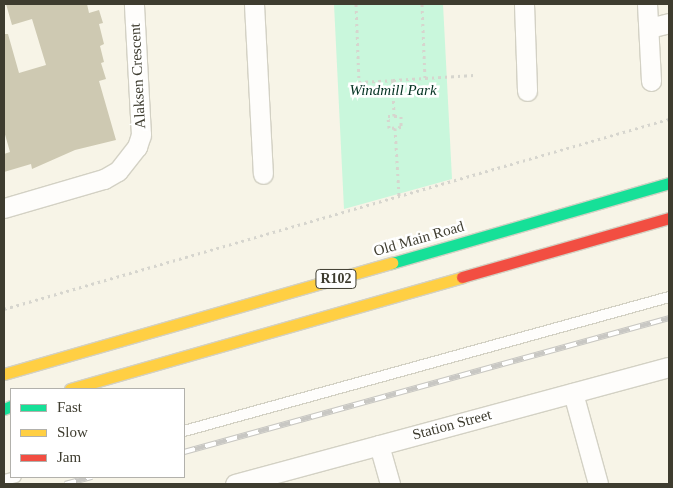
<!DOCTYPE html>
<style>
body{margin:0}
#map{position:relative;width:673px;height:488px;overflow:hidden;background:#f7f4e7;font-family:Georgia,serif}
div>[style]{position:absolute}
.green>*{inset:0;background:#c9f7dc}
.building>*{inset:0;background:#cec9b2}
.path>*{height:3px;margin-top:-1.5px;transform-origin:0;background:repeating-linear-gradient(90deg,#d6d5ce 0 2.5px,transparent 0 6.5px)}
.roads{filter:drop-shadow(1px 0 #d3d1c4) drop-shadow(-1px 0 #d3d1c4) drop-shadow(0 1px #d3d1c4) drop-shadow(0 -1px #d3d1c4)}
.lane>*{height:10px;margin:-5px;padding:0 5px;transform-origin:5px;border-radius:5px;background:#fefdfb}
.street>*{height:19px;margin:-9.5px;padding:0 9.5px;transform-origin:9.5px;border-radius:9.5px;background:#fefdfb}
.fast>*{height:11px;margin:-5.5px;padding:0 5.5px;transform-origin:5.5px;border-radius:5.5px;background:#16e098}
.slow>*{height:11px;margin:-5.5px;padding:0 5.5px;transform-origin:5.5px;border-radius:5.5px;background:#ffcf43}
.jam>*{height:11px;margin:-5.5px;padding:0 5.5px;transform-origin:5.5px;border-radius:5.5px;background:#f24e42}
.rail>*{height:5.5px;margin-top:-2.75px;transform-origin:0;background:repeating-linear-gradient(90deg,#fff 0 11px,#c8c7c3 0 22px);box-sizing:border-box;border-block:1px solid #c8c7c3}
span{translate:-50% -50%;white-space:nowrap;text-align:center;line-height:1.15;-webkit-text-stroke:5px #fff;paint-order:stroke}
.shield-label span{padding:1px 4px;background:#fff;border:1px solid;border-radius:4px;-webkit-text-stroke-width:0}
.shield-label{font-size:14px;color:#3e3c2f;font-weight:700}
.street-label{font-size:15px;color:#3e3c2f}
.park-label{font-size:15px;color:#033222;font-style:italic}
.frame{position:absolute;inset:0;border:5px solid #3e3c2f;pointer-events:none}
.legend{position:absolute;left:10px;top:388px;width:175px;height:90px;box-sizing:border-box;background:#fff;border:1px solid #b2b1ac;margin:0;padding:6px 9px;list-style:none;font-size:15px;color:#3e3c2f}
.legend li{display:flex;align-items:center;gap:10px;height:25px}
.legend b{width:25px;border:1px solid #b2b1ac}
</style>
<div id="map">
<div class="green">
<div style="clip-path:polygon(334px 4px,443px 4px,452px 179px,344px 209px)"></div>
</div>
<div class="building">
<div style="clip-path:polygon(6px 4px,87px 4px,89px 13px,99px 10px,103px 23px,99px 24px,104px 44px,100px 46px,104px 62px,101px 63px,106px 79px,99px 81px,116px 140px,75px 150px,32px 169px,31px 164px,4px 172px,4px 154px,10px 152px,4px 131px,4px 34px,8px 34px,19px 73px,46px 65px,32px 19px,12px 25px)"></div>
</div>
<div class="path">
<div style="left:356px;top:4px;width:78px;rotate:87.8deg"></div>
<div style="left:359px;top:82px;width:34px;rotate:-3deg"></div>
<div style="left:422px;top:4px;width:74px;rotate:87.7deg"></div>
<div style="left:388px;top:116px;width:13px"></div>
<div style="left:401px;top:116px;width:11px;rotate:90deg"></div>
<div style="left:401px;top:127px;width:12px;rotate:175deg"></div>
<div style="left:389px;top:128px;width:12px;rotate:-95deg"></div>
<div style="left:394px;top:116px;width:36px;rotate:-92deg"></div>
<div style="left:393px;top:80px;width:81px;rotate:-3.5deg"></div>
<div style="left:395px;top:128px;width:68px;rotate:86.6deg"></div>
<div style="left:4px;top:309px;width:692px;rotate:-15.95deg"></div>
</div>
<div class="roads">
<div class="lane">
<div style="left:184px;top:431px;width:503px;rotate:-15.44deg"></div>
<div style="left:4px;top:480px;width:12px;rotate:-14deg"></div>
</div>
<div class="street">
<div style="left:254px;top:4px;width:170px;rotate:87deg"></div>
<div style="left:524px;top:4px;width:87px;rotate:88deg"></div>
<div style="left:647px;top:4px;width:77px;rotate:87deg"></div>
<div style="left:649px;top:28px;width:21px;rotate:-14deg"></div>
<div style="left:4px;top:208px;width:104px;rotate:-16.2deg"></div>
<div style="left:104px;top:179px;width:16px;rotate:-30deg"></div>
<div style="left:118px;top:171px;width:31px;rotate:-52deg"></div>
<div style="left:137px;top:147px;width:13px;rotate:-72deg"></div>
<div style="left:141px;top:135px;width:131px;rotate:-93.1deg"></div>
<div style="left:573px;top:393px;width:94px;rotate:74.6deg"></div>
<div style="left:379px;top:445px;width:41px;rotate:74.2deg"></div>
<div style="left:235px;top:484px;width:449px;rotate:-15.1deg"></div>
</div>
<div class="fast">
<div style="left:392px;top:263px;width:288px;rotate:-16.1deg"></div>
<div style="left:4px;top:409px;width:8px;rotate:-23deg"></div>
</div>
<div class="slow">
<div style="left:4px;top:374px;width:404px;rotate:-16deg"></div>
<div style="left:70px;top:389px;width:408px;rotate:-15.9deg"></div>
</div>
<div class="jam">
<div style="left:462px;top:277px;width:215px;rotate:-15.9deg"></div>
</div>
</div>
<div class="rail">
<div style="left:184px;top:452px;width:503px;rotate:-15.44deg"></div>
<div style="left:65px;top:484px;width:28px;rotate:-15deg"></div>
</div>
<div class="shield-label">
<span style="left:336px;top:279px">R102</span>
</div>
<div class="street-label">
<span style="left:138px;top:76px;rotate:-93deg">Alaksen Crescent</span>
<span style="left:419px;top:239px;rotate:-16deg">Old Main Road</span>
<span style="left:452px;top:425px;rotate:-15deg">Station Street</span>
</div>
<div class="park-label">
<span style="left:393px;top:91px">Windmill Park</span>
</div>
<div class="frame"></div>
<ul class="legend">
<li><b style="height:6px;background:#16e098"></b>Fast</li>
<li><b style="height:6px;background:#ffcf43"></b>Slow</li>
<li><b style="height:6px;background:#f24e42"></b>Jam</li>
</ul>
</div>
